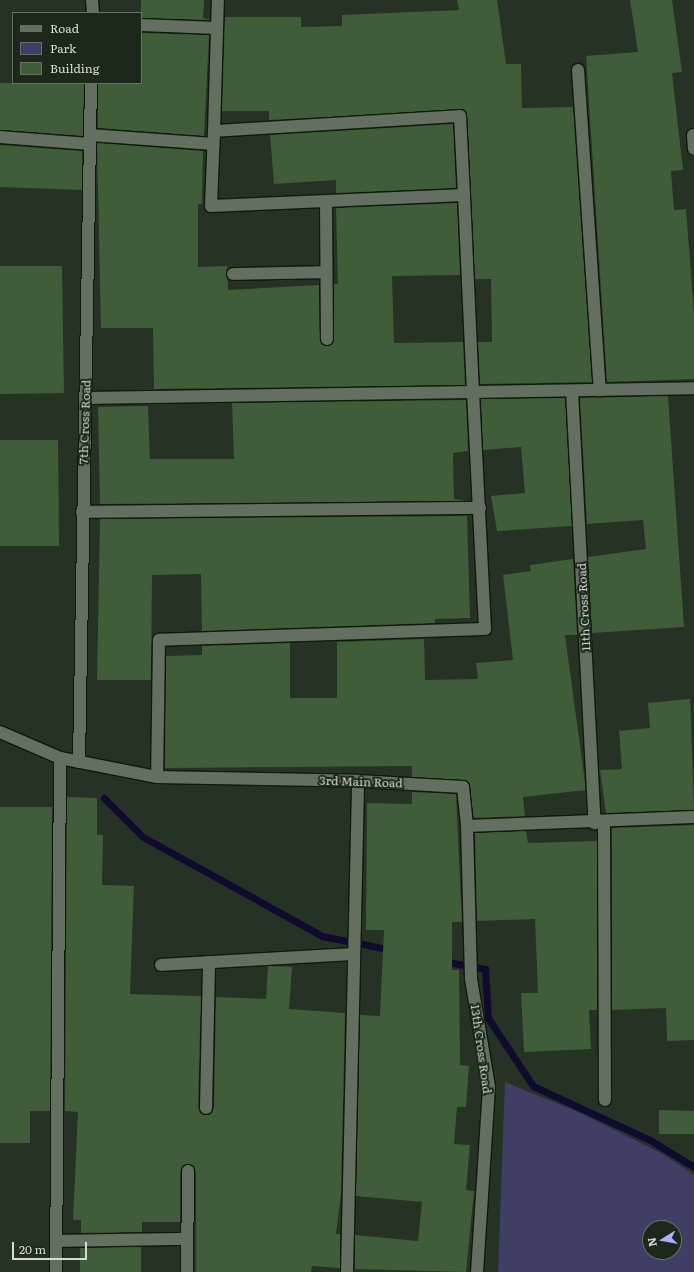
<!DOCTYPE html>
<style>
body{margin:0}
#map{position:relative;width:694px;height:1272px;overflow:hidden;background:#263223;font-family:Literata,serif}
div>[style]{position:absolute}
.green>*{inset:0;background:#413e65}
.stream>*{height:7px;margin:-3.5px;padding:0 3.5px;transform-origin:3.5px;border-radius:3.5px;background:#110a2f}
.building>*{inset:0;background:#3f5d38}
.roads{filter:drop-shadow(1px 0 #0f190c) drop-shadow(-1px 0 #0f190c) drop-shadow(0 1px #0f190c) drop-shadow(0 -1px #0f190c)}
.minor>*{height:12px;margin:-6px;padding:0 6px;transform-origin:6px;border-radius:6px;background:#637060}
.tertiary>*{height:12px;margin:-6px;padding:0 6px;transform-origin:6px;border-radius:6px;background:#637060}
span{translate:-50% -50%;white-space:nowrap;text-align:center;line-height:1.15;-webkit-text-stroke:4px #1c2819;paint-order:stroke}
.street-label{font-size:12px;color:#d4dbd2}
.legend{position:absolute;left:12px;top:12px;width:130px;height:72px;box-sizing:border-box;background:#1c2819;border:1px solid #667063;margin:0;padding:5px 7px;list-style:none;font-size:12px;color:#d4dbd2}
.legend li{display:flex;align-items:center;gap:8px;height:20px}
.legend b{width:20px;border:1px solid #667063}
.north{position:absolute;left:642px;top:1220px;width:40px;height:40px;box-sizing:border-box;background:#1c2819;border:1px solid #667063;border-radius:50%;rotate:259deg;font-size:11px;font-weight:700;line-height:16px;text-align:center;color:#d4dbd2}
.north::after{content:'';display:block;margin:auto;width:14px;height:18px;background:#b2adfa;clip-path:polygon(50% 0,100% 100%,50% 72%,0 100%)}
.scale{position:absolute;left:12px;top:1242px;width:75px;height:18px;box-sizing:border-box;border:2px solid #d4dbd2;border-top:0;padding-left:5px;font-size:12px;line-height:14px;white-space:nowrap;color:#d4dbd2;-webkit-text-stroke:3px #1c2819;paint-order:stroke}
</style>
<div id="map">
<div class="green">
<div style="clip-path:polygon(evenodd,505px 1082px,578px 1112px,661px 1153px,694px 1175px,694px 1272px,498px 1272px,505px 1082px,650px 1228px,674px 1228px,674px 1252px,650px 1252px,650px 1228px)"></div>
</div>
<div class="stream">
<div style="left:104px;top:798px;width:55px;rotate:45deg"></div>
<div style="left:143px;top:837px;width:205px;rotate:28.9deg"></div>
<div style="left:322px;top:936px;width:71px;rotate:11.3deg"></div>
<div style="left:443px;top:961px;width:43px;rotate:10.8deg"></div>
<div style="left:485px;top:969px;width:49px;rotate:86.5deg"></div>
<div style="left:488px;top:1018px;width:82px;rotate:56.5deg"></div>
<div style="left:533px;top:1086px;width:129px;rotate:24.8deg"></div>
<div style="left:650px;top:1140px;width:52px;rotate:31.5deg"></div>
</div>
<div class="building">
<div style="clip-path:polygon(141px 0,204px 0,203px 18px,210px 20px,141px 18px)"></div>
<div style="clip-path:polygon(457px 0,497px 0,506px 64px,521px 64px,522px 108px,573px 107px,592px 382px,480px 384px,478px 342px,492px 342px,491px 279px,475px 279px,467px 116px,464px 110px,269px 120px,269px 111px,222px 111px,225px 17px,301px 17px,301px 27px,342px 26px,342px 15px,459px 10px)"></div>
<div style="clip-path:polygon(630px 0,672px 0,682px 72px,672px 73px,683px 170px,671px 171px,674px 210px,686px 209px,694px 314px,694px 379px,607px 382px,586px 56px,638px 52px)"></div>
<div style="clip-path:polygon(141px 33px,209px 35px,204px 136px,98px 128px,98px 83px,141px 83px)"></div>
<div style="clip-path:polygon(0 83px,84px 83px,83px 136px,0 130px)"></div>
<div style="clip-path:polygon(453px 124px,456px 188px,336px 193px,336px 180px,274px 184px,270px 135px)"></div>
<div style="clip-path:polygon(97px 143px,203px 151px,202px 204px,198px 204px,198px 267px,227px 266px,228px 290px,319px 285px,320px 339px,327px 346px,334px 339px,334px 284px,338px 284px,336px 208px,457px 203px,460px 275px,392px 276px,394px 343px,463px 342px,465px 385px,154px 389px,153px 328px,101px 328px)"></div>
<div style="clip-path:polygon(0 145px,82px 151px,82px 190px,0 187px)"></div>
<div style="clip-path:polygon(0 266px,62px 266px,64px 393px,0 394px)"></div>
<div style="clip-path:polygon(668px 396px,684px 627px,592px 633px,588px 557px,646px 549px,643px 520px,587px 524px,580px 398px)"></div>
<div style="clip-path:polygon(565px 398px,572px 526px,497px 531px,491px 496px,525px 493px,521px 447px,483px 450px,481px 399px)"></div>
<div style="clip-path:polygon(466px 400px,468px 451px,453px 453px,454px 499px,466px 501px,100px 504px,98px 407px,148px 406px,150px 459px,234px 459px,232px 403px)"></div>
<div style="clip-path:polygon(0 440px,58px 440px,59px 546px,0 546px)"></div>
<div style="clip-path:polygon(467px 516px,470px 618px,435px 619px,435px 623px,202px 631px,201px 574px,152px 575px,151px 680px,97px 680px,100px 519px)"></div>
<div style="clip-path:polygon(573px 559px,577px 635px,565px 635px,586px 790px,523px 797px,525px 816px,474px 818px,467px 781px,412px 777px,412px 766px,165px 768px,166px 656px,202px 655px,202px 646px,290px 643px,290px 698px,337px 698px,337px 642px,424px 639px,425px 680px,478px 679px,476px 663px,513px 660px,503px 575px,531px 571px,530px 565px)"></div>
<div style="clip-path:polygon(690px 699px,694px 810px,606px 813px,600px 770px,622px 769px,619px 731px,650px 728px,648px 703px)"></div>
<div style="clip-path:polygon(412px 792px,456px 794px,462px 922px,452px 922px,452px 970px,459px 970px,460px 1065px,469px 1066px,466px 1107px,457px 1107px,454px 1144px,470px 1145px,466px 1190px,474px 1191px,466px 1272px,355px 1269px,355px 1235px,418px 1241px,422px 1202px,356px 1196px,360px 1015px,380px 1016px,384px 930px,366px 930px,367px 803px,412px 804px)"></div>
<div style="clip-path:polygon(67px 797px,97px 798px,97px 835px,103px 835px,102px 885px,134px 886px,130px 994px,201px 996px,198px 1108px,202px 1114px,209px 1115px,214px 1108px,216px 997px,266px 999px,268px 966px,292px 967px,289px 1009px,345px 1013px,341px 1194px,336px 1234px,340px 1234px,340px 1268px,312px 1266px,311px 1272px,196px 1272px,196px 1171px,188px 1164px,180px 1171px,180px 1222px,142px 1222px,142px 1232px,81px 1233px,81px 1220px,73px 1220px,78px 1112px,65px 1111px)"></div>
<div style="clip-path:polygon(0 807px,52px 807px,50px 1111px,30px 1111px,30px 1143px,0 1143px)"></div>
<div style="clip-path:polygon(694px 825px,694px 1040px,667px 1041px,666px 1008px,612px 1010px,612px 828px)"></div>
<div style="clip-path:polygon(526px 831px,528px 843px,597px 841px,597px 1010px,589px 1010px,591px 1049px,524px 1052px,521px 993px,538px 993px,535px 919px,477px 921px,475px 833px)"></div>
<div style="clip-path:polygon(659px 1110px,694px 1111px,694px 1134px,659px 1134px)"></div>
<div style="clip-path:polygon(141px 1247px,141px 1272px,80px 1272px,80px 1248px)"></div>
</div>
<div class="roads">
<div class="minor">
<div style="left:92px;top:0;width:13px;rotate:86deg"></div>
<div style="left:141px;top:25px;width:76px;rotate:2.3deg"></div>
<div style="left:578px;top:70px;width:321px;rotate:86.1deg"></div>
<div style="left:214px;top:131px;width:131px;rotate:-88.3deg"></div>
<div style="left:90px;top:135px;width:124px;rotate:4.2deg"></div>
<div style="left:693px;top:135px;width:14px;rotate:86deg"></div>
<div style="left:0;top:137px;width:90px;rotate:4.4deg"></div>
<div style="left:464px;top:195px;width:253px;rotate:177.5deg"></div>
<div style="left:211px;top:206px;width:75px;rotate:-87.7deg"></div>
<div style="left:214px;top:131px;width:246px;rotate:-3.5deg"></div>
<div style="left:460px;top:116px;width:79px;rotate:87.1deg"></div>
<div style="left:464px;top:195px;width:197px;rotate:87.4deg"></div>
<div style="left:473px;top:392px;width:221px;rotate:-1deg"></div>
<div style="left:326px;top:201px;width:138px;rotate:89.6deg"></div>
<div style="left:233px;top:274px;width:93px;rotate:-1.2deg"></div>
<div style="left:572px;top:391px;width:433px;rotate:87deg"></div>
<div style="left:86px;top:398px;width:387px;rotate:-0.9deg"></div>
<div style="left:473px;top:392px;width:237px;rotate:87.1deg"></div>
<div style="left:485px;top:629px;width:326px;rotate:178.1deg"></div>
<div style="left:159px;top:640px;width:137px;rotate:90.8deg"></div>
<div style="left:82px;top:512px;width:398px;rotate:-0.6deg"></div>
<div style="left:79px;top:762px;width:679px;rotate:-88.99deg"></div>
<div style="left:604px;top:823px;width:277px;rotate:89.8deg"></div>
<div style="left:467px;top:826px;width:153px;rotate:88.5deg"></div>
<div style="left:471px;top:979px;width:109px;rotate:80.5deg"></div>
<div style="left:489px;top:1087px;width:185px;rotate:93.7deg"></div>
<div style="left:161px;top:965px;width:191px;rotate:-3.3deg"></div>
<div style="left:206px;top:1108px;width:146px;rotate:-88.8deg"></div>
<div style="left:57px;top:1241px;width:130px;rotate:-0.9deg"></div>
<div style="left:56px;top:1272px;width:514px;rotate:-89.55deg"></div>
<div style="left:187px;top:1272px;width:101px;rotate:-89.4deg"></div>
<div style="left:347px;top:1272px;width:491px;rotate:-88.7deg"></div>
</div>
<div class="tertiary">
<div style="left:0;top:732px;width:65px;rotate:23.4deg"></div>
<div style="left:60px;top:758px;width:99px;rotate:11.1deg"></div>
<div style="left:157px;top:777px;width:201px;rotate:1.1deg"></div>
<div style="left:358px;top:781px;width:105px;rotate:3.3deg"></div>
<div style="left:463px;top:787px;width:39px;rotate:84deg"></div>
<div style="left:467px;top:826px;width:227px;rotate:-2.3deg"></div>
</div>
</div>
<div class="street-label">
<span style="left:85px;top:422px;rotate:-88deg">7th Cross Road</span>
<span style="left:584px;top:607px;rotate:-93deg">11th Cross Road</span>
<span style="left:361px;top:782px;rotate:2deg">3rd Main Road</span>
<span style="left:481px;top:1049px;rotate:82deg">13th Cross Road</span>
</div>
<ul class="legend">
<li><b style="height:5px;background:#637060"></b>Road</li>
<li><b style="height:11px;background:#413e65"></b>Park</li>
<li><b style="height:11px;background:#3f5d38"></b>Building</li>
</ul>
<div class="north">N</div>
<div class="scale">20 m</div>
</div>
